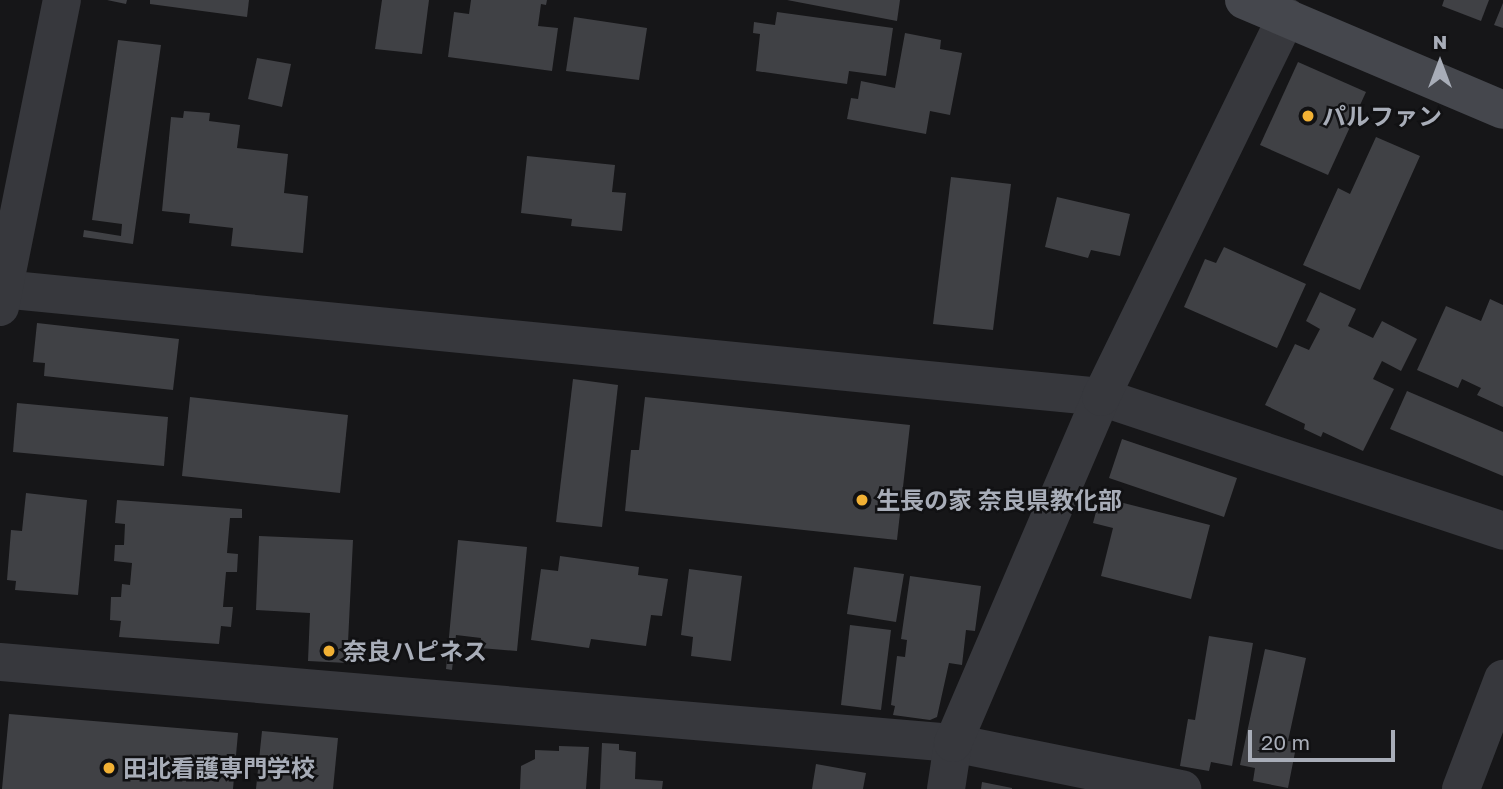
<!DOCTYPE html>
<meta charset="utf-8">
<style>
body{margin:0}
#map{position:relative;width:1503px;height:789px;overflow:hidden;background:#161618;font-family:"Golos Text","Noto Sans JP",sans-serif}
div>[style]{position:absolute}
.building>*{inset:0;background:#404145}
.street>*{height:38px;margin:-19px;padding:0 19px;transform-origin:19px;border-radius:19px;background:#37383d}
.secondary>*{height:38px;margin:-19px;padding:0 19px;transform-origin:19px;border-radius:19px;background:#45474d}
.dots>*{width:19px;height:19px;translate:-50% -50%;box-sizing:border-box;border:4px solid #111113;border-radius:50%}
span{translate:-50% -50%;white-space:nowrap;text-align:center;line-height:1.15;-webkit-text-stroke:5px #111113;paint-order:stroke}
.poi-label{font-size:24px;color:#a8adb8;font-weight:700}
.left{translate:0 -50%;text-align:left}
.north{position:absolute;left:1405px;top:28px;width:70px;height:70px;-webkit-text-stroke:5px #111113;paint-order:stroke;rotate:0deg;font-size:19px;font-weight:700;line-height:28px;text-align:center;color:#a8adb8}
.north::after{content:'';display:block;margin:auto;width:24px;height:32px;background:#a8adb8;clip-path:polygon(50% 0,100% 100%,50% 72%,0 100%)}
.scale{position:absolute;left:1248px;top:730px;width:147px;height:32px;box-sizing:border-box;border:4px solid #a8adb8;border-top:0;padding-left:9px;font-size:21px;line-height:24px;white-space:nowrap;color:#a8adb8;-webkit-text-stroke:5px #111113;paint-order:stroke}
</style>
<div id="map">
<div class="building">
<div style="clip-path:polygon(107px 0,127px 0,126px 4px)"></div>
<div style="clip-path:polygon(150px 0,249px 0,247px 17px,150px 4px)"></div>
<div style="clip-path:polygon(382px 0,429px 0,422px 54px,375px 49px)"></div>
<div style="clip-path:polygon(471px 0,547px 0,546px 5px,541px 4px,538px 26px,558px 28px,552px 71px,448px 57px,454px 12px,469px 14px)"></div>
<div style="clip-path:polygon(787px 0,900px 0,897px 21px)"></div>
<div style="clip-path:polygon(1444px 0,1489px 0,1481px 21px,1442px 6px)"></div>
<div style="clip-path:polygon(1503px 3px,1503px 28px,1494px 25px)"></div>
<div style="clip-path:polygon(777px 12px,893px 28px,886px 76px,849px 71px,847px 84px,756px 71px,760px 34px,753px 33px,754px 22px,775px 25px)"></div>
<div style="clip-path:polygon(574px 17px,647px 28px,639px 80px,566px 71px)"></div>
<div style="clip-path:polygon(905px 33px,941px 40px,940px 49px,962px 53px,950px 115px,930px 111px,926px 134px,847px 119px,851px 98px,858px 99px,861px 81px,895px 88px)"></div>
<div style="clip-path:polygon(118px 40px,161px 45px,133px 244px,83px 237px,84px 230px,121px 236px,122px 224px,92px 220px)"></div>
<div style="clip-path:polygon(257px 58px,291px 64px,282px 107px,248px 99px)"></div>
<div style="clip-path:polygon(1298px 62px,1366px 92px,1328px 175px,1260px 145px)"></div>
<div style="clip-path:polygon(184px 111px,210px 113px,209px 121px,240px 125px,237px 148px,288px 154px,284px 193px,308px 196px,303px 253px,231px 246px,233px 228px,189px 223px,190px 214px,162px 211px,171px 117px,183px 118px)"></div>
<div style="clip-path:polygon(1376px 137px,1420px 156px,1360px 290px,1303px 265px,1338px 188px,1350px 194px)"></div>
<div style="clip-path:polygon(527px 156px,615px 165px,612px 192px,626px 193px,622px 231px,571px 226px,572px 219px,521px 213px)"></div>
<div style="clip-path:polygon(951px 177px,1011px 184px,993px 330px,933px 324px)"></div>
<div style="clip-path:polygon(1057px 197px,1130px 214px,1120px 256px,1091px 250px,1088px 258px,1045px 247px)"></div>
<div style="clip-path:polygon(1224px 247px,1306px 284px,1277px 348px,1184px 307px,1205px 259px,1216px 263px)"></div>
<div style="clip-path:polygon(1320px 292px,1356px 309px,1348px 326px,1373px 338px,1382px 321px,1417px 339px,1401px 371px,1382px 361px,1373px 379px,1394px 389px,1363px 451px,1323px 432px,1321px 437px,1304px 429px,1305px 424px,1265px 405px,1295px 344px,1309px 350px,1320px 329px,1306px 321px)"></div>
<div style="clip-path:polygon(1490px 299px,1503px 305px,1503px 407px,1477px 395px,1481px 388px,1462px 379px,1458px 388px,1417px 370px,1446px 306px,1481px 321px)"></div>
<div style="clip-path:polygon(37px 323px,179px 339px,173px 390px,44px 376px,45px 363px,33px 362px)"></div>
<div style="clip-path:polygon(573px 379px,618px 385px,602px 527px,556px 522px)"></div>
<div style="clip-path:polygon(1407px 391px,1503px 432px,1503px 476px,1390px 429px)"></div>
<div style="clip-path:polygon(190px 397px,348px 415px,340px 493px,182px 476px)"></div>
<div style="clip-path:polygon(645px 397px,910px 425px,897px 540px,625px 511px,631px 450px,639px 450px)"></div>
<div style="clip-path:polygon(17px 403px,168px 417px,164px 466px,13px 452px)"></div>
<div style="clip-path:polygon(1122px 439px,1237px 478px,1224px 517px,1109px 478px)"></div>
<div style="clip-path:polygon(26px 493px,87px 500px,78px 595px,15px 590px,16px 581px,7px 580px,11px 530px,22px 531px)"></div>
<div style="clip-path:polygon(1100px 497px,1210px 525px,1191px 599px,1101px 576px,1113px 528px,1093px 523px)"></div>
<div style="clip-path:polygon(117px 500px,242px 509px,242px 518px,230px 518px,227px 553px,238px 554px,237px 572px,226px 572px,223px 607px,233px 607px,231px 627px,221px 626px,219px 644px,119px 637px,121px 621px,110px 620px,111px 597px,121px 597px,122px 584px,130px 585px,132px 563px,114px 561px,115px 545px,124px 545px,125px 524px,115px 523px)"></div>
<div style="clip-path:polygon(259px 536px,353px 540px,347px 663px,308px 661px,310px 613px,256px 610px)"></div>
<div style="clip-path:polygon(458px 540px,527px 547px,517px 651px,480px 648px,481px 638px,456px 635px,452px 670px,446px 669px)"></div>
<div style="clip-path:polygon(560px 556px,639px 567px,638px 575px,668px 579px,662px 616px,651px 615px,646px 646px,591px 639px,589px 648px,531px 640px,541px 569px,558px 571px)"></div>
<div style="clip-path:polygon(854px 567px,904px 574px,896px 622px,847px 614px)"></div>
<div style="clip-path:polygon(689px 569px,742px 576px,731px 661px,691px 656px,693px 637px,681px 635px)"></div>
<div style="clip-path:polygon(910px 576px,981px 586px,975px 631px,966px 630px,962px 665px,949px 663px,937px 717px,930px 720px,893px 715px,895px 706px,891px 705px,897px 656px,905px 657px,907px 640px,901px 639px)"></div>
<div style="clip-path:polygon(850px 625px,891px 630px,881px 710px,841px 705px)"></div>
<div style="clip-path:polygon(1209px 636px,1253px 643px,1232px 766px,1211px 762px,1209px 771px,1180px 766px,1188px 719px,1195px 720px)"></div>
<div style="clip-path:polygon(1265px 649px,1306px 658px,1288px 741px,1297px 742px,1288px 788px,1253px 781px,1255px 768px,1240px 765px)"></div>
<div style="clip-path:polygon(9px 714px,238px 733px,233px 789px,2px 789px)"></div>
<div style="clip-path:polygon(262px 731px,338px 738px,333px 789px,256px 789px)"></div>
<div style="clip-path:polygon(602px 743px,619px 744px,619px 750px,636px 752px,635px 779px,663px 781px,662px 789px,600px 789px)"></div>
<div style="clip-path:polygon(559px 746px,589px 747px,586px 789px,520px 789px,521px 766px,535px 759px,535px 750px,559px 751px)"></div>
<div style="clip-path:polygon(816px 764px,866px 773px,863px 789px,812px 789px)"></div>
<div style="clip-path:polygon(982px 782px,1012px 788px,1012px 789px,981px 789px)"></div>
</div>
<div class="street">
<div style="left:2px;top:289px;width:1104px;rotate:5.61deg"></div>
<div style="left:1101px;top:397px;width:424px;rotate:18.4deg"></div>
<div style="left:0;top:307px;width:313px;rotate:-78.6deg"></div>
<div style="left:0;top:662px;width:956px;rotate:4.86deg"></div>
<div style="left:953px;top:743px;width:234px;rotate:11.4deg"></div>
<div style="left:946px;top:789px;width:47px;rotate:-81.3deg"></div>
<div style="left:953px;top:743px;width:376px;rotate:-66.8deg"></div>
<div style="left:1101px;top:397px;width:423px;rotate:-64deg"></div>
<div style="left:1461px;top:789px;width:118px;rotate:-69.1deg"></div>
</div>
<div class="secondary">
<div style="left:1244px;top:0;width:281px;rotate:23deg"></div>
</div>
<div class="dots">
<div style="left:1308px;top:116px;background:#f2b134"></div>
<div style="left:862px;top:500px;background:#f2b134"></div>
<div style="left:329px;top:651px;background:#f2b134"></div>
<div style="left:109px;top:768px;background:#f2b134"></div>
</div>
<div class="poi-label">
<span class="left" style="left:1322px;top:116px">パルファン</span>
<span class="left" style="left:876px;top:500px">生長の家 奈良県教化部</span>
<span class="left" style="left:343px;top:651px">奈良ハピネス</span>
<span class="left" style="left:123px;top:768px">田北看護専門学校</span>
</div>
<div class="north">N</div>
<div class="scale">20 m</div>
</div>
